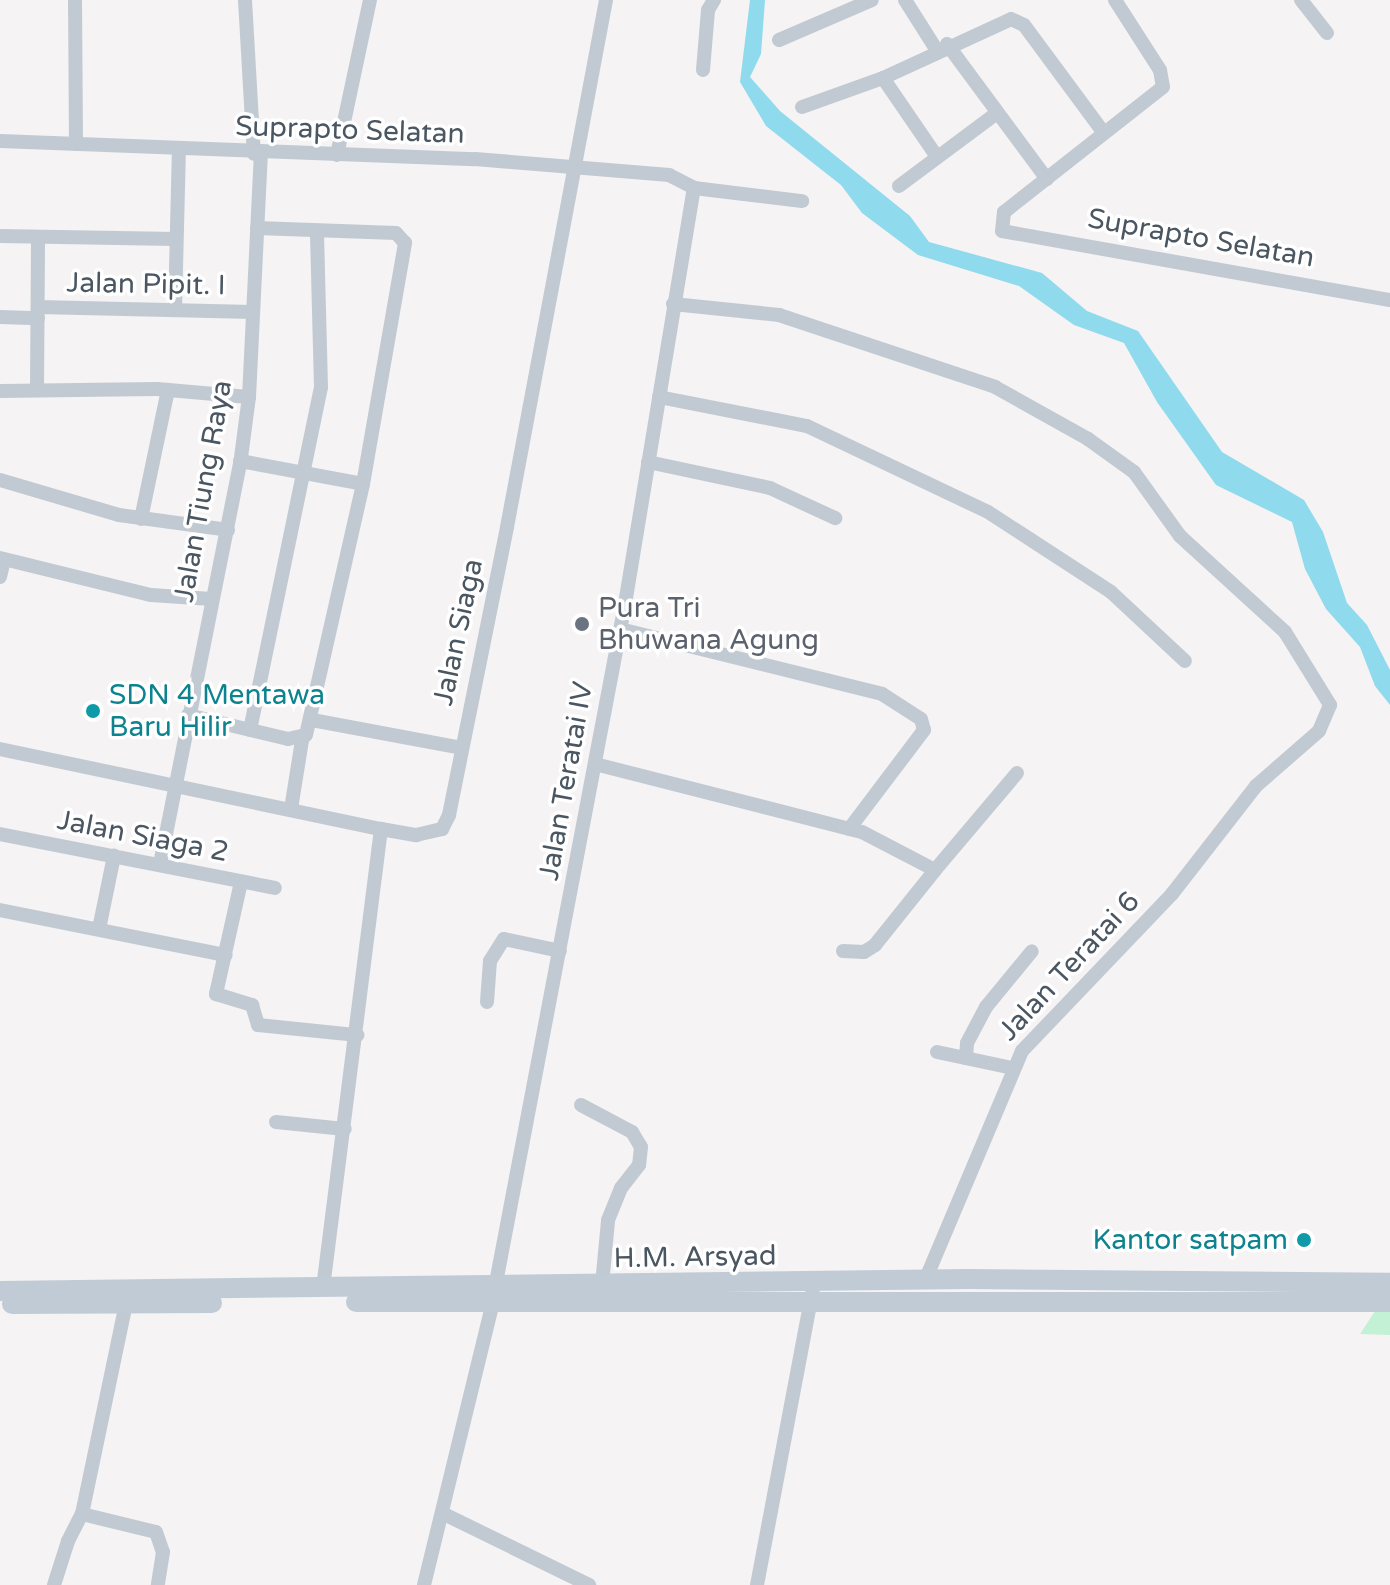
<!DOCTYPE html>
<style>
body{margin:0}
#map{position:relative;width:1390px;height:1585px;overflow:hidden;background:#f5f3f3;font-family:"Varela Round",sans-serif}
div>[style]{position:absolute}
.green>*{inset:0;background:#c3f1d5}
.water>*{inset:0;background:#90daee}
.street>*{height:14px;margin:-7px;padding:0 7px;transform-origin:7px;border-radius:7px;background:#c1cad2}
.secondary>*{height:20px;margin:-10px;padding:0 10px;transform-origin:10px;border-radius:10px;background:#c1cbd6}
.dots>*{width:22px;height:22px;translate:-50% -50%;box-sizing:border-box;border:4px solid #fff;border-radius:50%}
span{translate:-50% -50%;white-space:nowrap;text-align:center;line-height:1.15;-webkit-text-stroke:7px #fff;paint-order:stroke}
.street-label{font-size:28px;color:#4a5661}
.worship-label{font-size:28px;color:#5b616d}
.left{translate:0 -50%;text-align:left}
.culture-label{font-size:28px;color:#0d838f}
.right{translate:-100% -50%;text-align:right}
</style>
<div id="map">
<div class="green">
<div style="clip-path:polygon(1379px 1305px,1390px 1305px,1390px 1335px,1360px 1334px)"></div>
</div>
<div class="water">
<div style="clip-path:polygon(750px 0,765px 0,761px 54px,750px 77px,780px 111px,910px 216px,929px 242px,1042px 273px,1087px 311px,1138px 331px,1222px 452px,1304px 500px,1323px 532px,1347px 603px,1367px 625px,1390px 670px,1390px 705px,1375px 686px,1360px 647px,1326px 609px,1305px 569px,1292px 522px,1216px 485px,1157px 402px,1124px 343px,1074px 325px,1019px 286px,918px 255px,862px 213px,841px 185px,766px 126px,740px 82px)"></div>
</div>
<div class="street">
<div style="left:75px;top:0;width:144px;rotate:89.6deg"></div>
<div style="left:245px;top:0;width:154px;rotate:86.7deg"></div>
<div style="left:905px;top:0;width:58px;rotate:57.7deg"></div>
<div style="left:1115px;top:0;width:83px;rotate:57.3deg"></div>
<div style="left:1160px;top:70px;width:17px;rotate:80deg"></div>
<div style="left:1163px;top:87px;width:202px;rotate:141.8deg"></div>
<div style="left:1004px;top:212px;width:19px;rotate:96deg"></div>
<div style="left:1002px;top:231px;width:394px;rotate:10.1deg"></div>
<div style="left:1301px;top:0;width:42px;rotate:51.8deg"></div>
<div style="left:779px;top:40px;width:101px;rotate:-23.3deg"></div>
<div style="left:947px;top:44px;width:168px;rotate:53.5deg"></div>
<div style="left:703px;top:70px;width:60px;rotate:-85.2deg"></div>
<div style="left:708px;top:10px;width:12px;rotate:-59deg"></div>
<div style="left:883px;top:78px;width:92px;rotate:55.6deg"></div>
<div style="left:802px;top:107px;width:86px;rotate:-19.7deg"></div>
<div style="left:883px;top:78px;width:141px;rotate:-24.7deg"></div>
<div style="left:1011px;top:19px;width:14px;rotate:25deg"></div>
<div style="left:1024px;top:25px;width:134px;rotate:53.5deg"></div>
<div style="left:0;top:141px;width:475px;rotate:2.2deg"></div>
<div style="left:475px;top:159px;width:195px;rotate:4.7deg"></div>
<div style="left:669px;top:175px;width:28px;rotate:27deg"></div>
<div style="left:337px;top:155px;width:158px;rotate:-78deg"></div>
<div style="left:899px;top:186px;width:122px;rotate:-36.7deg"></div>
<div style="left:694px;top:188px;width:109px;rotate:6.9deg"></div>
<div style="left:0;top:236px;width:176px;rotate:1deg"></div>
<div style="left:673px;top:304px;width:107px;rotate:5.9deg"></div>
<div style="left:779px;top:315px;width:228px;rotate:18.4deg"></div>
<div style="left:995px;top:387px;width:107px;rotate:29.2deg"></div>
<div style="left:1088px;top:439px;width:57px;rotate:35.7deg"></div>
<div style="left:1134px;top:472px;width:79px;rotate:54.3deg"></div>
<div style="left:1180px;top:536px;width:142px;rotate:42.4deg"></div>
<div style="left:1285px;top:632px;width:86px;rotate:58.3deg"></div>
<div style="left:1330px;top:705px;width:28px;rotate:113deg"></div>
<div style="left:1319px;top:731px;width:84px;rotate:138.9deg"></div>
<div style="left:1256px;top:786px;width:137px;rotate:127.9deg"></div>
<div style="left:1172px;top:894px;width:217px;rotate:133.7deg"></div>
<div style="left:1022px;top:1051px;width:250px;rotate:112.9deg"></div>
<div style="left:38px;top:307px;width:215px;rotate:1.3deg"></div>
<div style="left:175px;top:310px;width:160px;rotate:-88.6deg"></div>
<div style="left:0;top:317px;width:38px;rotate:2deg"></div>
<div style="left:37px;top:389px;width:152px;rotate:-89.6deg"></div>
<div style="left:0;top:391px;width:157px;rotate:-0.7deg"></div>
<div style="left:157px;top:389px;width:92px;rotate:5deg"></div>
<div style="left:659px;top:397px;width:151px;rotate:11.1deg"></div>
<div style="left:807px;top:426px;width:200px;rotate:25.4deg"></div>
<div style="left:988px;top:512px;width:147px;rotate:33deg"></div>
<div style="left:1111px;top:592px;width:101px;rotate:43deg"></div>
<div style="left:240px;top:461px;width:125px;rotate:10.6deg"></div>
<div style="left:648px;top:462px;width:125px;rotate:12deg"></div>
<div style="left:770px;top:488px;width:72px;rotate:24.8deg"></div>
<div style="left:0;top:480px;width:124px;rotate:16.4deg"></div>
<div style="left:119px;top:515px;width:110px;rotate:7.8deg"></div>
<div style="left:141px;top:519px;width:132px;rotate:-78.2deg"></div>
<div style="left:0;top:558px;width:155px;rotate:13.8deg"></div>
<div style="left:151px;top:595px;width:61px;rotate:3.8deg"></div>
<div style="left:0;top:577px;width:18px;rotate:-77deg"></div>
<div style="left:620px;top:629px;width:270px;rotate:13.9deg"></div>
<div style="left:882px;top:694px;width:46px;rotate:32.7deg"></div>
<div style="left:921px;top:719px;width:11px;rotate:75deg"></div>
<div style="left:924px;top:730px;width:124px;rotate:127.1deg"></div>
<div style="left:188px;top:715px;width:103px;rotate:13.5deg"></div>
<div style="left:288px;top:739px;width:18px;rotate:-13deg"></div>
<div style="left:306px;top:735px;width:257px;rotate:-77.2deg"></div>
<div style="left:363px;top:484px;width:245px;rotate:-80.1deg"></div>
<div style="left:405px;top:243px;width:13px;rotate:-132deg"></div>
<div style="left:396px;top:233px;width:139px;rotate:-177.9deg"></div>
<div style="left:312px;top:720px;width:152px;rotate:10.6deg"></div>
<div style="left:250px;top:730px;width:350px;rotate:-78.3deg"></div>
<div style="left:321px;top:387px;width:156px;rotate:-91.5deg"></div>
<div style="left:0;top:749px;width:389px;rotate:11.9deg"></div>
<div style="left:381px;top:829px;width:36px;rotate:10deg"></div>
<div style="left:416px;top:835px;width:27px;rotate:-13deg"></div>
<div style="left:442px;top:829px;width:16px;rotate:-63deg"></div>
<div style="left:449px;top:815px;width:294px;rotate:-78.6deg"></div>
<div style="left:507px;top:527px;width:536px;rotate:-79.36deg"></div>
<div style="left:595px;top:764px;width:276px;rotate:14.3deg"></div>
<div style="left:862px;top:832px;width:82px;rotate:27.5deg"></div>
<div style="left:935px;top:870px;width:127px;rotate:-49.8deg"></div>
<div style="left:291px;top:809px;width:70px;rotate:-80.9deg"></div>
<div style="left:0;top:834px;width:280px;rotate:11.1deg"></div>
<div style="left:160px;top:864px;width:407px;rotate:-78.7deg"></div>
<div style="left:240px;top:465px;width:69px;rotate:-82.5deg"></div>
<div style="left:249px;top:397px;width:243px;rotate:-87.2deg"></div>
<div style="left:241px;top:882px;width:115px;rotate:102.6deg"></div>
<div style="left:216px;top:994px;width:38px;rotate:17deg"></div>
<div style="left:252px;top:1005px;width:21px;rotate:73deg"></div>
<div style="left:258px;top:1025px;width:100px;rotate:5.8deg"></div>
<div style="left:0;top:910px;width:230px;rotate:11.3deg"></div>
<div style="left:99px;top:929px;width:75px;rotate:-78.4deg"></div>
<div style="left:843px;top:951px;width:21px;rotate:3deg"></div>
<div style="left:864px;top:952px;width:13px;rotate:-32deg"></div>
<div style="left:875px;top:945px;width:96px;rotate:-51.3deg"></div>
<div style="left:487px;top:1002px;width:41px;rotate:-85.8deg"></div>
<div style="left:490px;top:961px;width:26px;rotate:-58deg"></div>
<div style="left:504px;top:939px;width:57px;rotate:12.1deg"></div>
<div style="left:937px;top:1052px;width:77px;rotate:12deg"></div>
<div style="left:966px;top:1058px;width:15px;rotate:-86deg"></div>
<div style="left:967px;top:1043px;width:41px;rotate:-62.2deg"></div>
<div style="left:986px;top:1007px;width:72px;rotate:-50.6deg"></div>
<div style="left:581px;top:1105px;width:58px;rotate:27.9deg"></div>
<div style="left:632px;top:1132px;width:17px;rotate:59deg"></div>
<div style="left:641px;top:1147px;width:18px;rotate:96deg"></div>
<div style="left:639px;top:1165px;width:29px;rotate:128deg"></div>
<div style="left:621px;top:1188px;width:35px;rotate:112deg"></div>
<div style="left:608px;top:1221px;width:64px;rotate:95.4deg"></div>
<div style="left:276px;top:1122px;width:69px;rotate:5.8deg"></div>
<div style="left:323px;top:1288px;width:463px;rotate:-82.8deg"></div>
<div style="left:495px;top:1288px;width:696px;rotate:-79.24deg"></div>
<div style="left:625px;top:604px;width:422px;rotate:-80.6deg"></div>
<div style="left:442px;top:1513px;width:164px;rotate:26.1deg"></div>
<div style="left:82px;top:1514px;width:76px;rotate:13.7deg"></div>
<div style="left:156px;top:1532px;width:21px;rotate:71deg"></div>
<div style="left:163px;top:1552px;width:33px;rotate:99deg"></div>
<div style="left:54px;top:1585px;width:46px;rotate:-72.3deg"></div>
<div style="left:68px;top:1541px;width:30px;rotate:-63deg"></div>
<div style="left:82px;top:1514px;width:215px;rotate:-78.2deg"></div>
<div style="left:424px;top:1585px;width:290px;rotate:-76.3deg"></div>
<div style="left:757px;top:1585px;width:306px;rotate:-79.3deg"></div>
</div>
<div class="secondary">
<div style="left:0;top:1291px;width:969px;rotate:-0.71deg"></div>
<div style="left:969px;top:1279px;width:421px;rotate:0.5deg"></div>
<div style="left:356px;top:1302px;width:1034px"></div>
<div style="left:12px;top:1304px;width:200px;rotate:-0.3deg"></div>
</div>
<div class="dots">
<div style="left:582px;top:624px;background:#6b7280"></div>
<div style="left:93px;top:711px;background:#0f9aa8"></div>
<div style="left:1304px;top:1240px;background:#0f9aa8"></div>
</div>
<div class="street-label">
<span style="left:350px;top:130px;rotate:2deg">Suprapto Selatan</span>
<span style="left:1201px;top:238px;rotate:10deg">Suprapto Selatan</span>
<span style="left:146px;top:284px;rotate:1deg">Jalan Pipit. I</span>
<span style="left:203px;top:491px;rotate:-80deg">Jalan Tiung Raya</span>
<span style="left:458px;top:632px;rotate:-78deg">Jalan Siaga</span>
<span style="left:566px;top:781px;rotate:-80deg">Jalan Teratai IV</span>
<span style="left:143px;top:836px;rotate:11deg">Jalan Siaga 2</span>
<span style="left:1069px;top:966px;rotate:-47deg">Jalan Teratai 6</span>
<span style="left:695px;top:1257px;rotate:-1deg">H.M. Arsyad</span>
</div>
<div class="worship-label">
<span class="left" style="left:598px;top:624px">Pura Tri<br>Bhuwana Agung</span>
</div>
<div class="culture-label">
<span class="left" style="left:109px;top:711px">SDN 4 Mentawa<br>Baru Hilir</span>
<span class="right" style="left:1288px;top:1240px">Kantor satpam</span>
</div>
</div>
